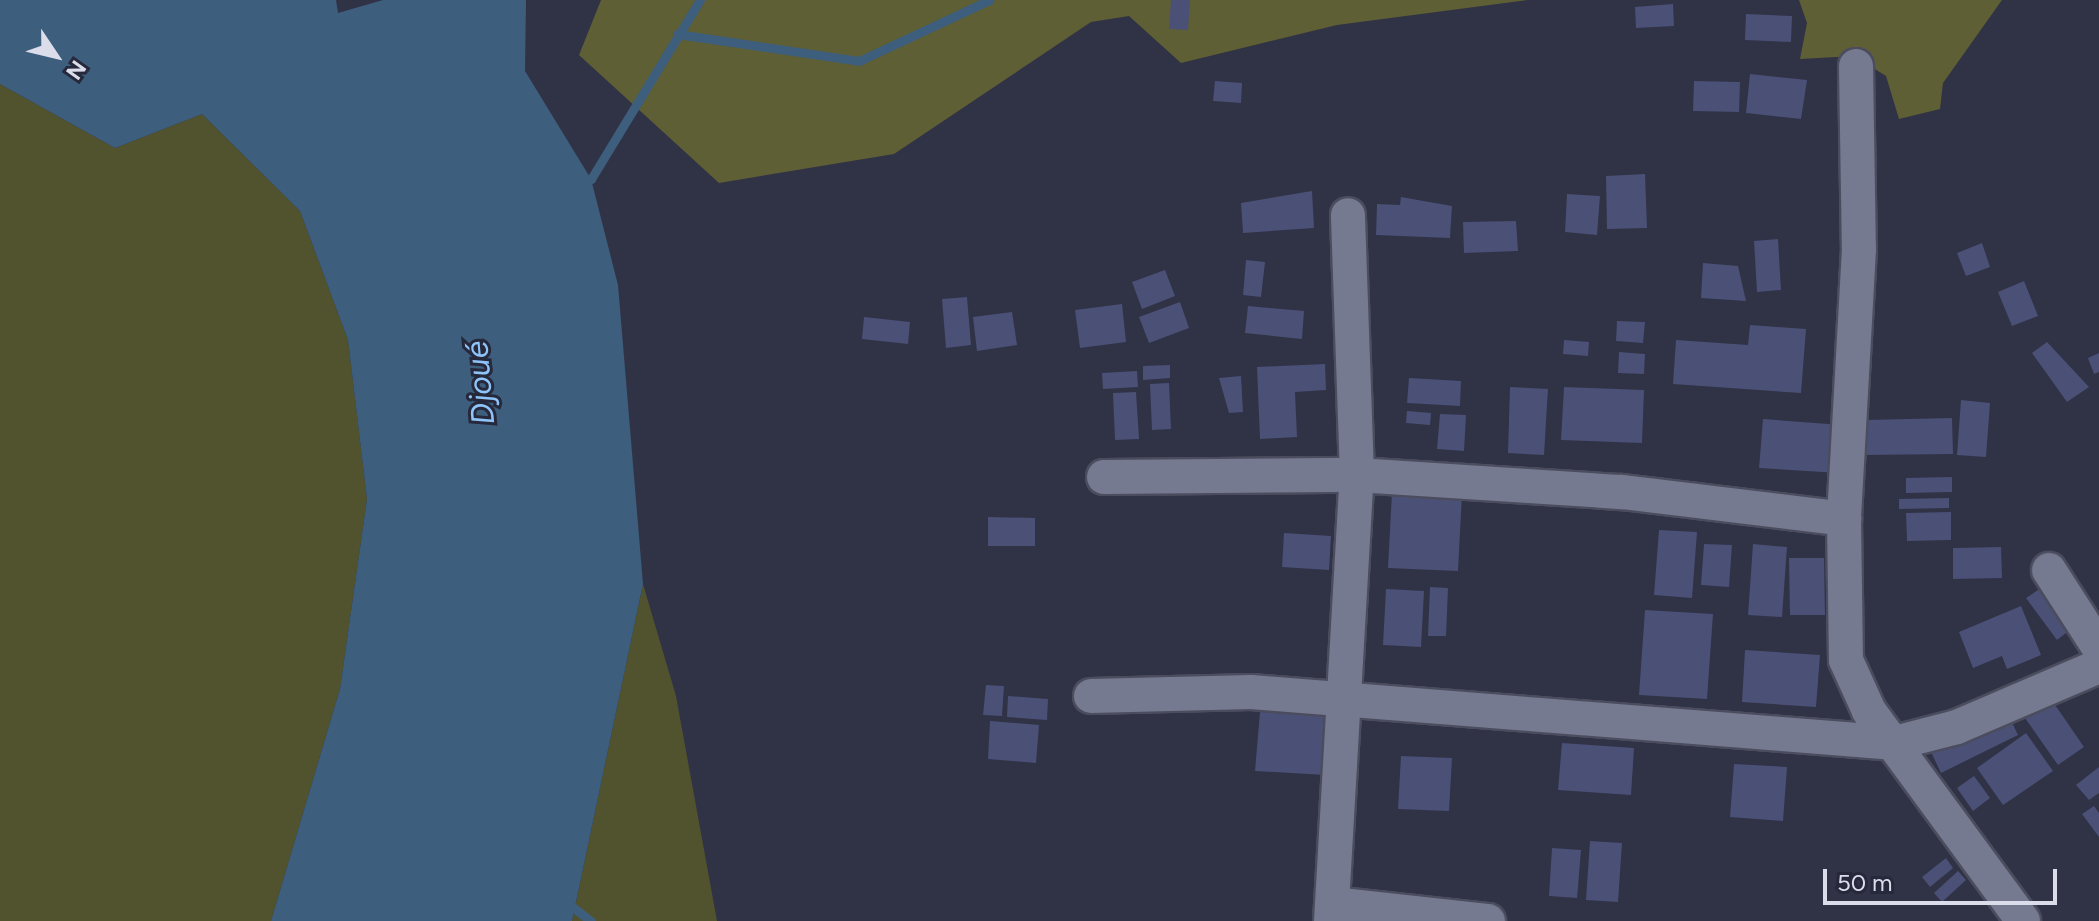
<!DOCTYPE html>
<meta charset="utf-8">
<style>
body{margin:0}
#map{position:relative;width:2099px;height:921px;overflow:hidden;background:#303246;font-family:Figtree,sans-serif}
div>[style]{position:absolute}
.green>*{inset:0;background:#51532e}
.forest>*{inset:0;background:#5e5f34}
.water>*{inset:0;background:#3e5e7d}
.stream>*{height:9px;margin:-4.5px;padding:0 4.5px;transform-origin:4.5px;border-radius:4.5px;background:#3e5e7d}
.building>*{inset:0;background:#4b5076}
.roads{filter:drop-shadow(2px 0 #4b4d5e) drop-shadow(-2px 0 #4b4d5e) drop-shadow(0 2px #4b4d5e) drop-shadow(0 -2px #4b4d5e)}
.street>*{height:34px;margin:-17px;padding:0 17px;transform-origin:17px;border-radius:17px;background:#767a91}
span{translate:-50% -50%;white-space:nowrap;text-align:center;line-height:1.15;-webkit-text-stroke:6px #26283c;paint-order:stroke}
.water-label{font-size:32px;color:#8fc4f8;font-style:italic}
.north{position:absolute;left:16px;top:16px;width:80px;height:80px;-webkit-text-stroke:6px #26283c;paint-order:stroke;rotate:125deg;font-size:22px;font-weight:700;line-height:32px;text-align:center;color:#dbddeb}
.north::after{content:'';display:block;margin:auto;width:28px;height:36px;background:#dbddeb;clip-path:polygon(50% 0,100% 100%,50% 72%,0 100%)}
.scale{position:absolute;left:1823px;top:869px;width:234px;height:36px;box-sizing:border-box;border:4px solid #dbddeb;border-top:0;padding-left:10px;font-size:24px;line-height:28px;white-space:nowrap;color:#dbddeb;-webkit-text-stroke:6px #26283c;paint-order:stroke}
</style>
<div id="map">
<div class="green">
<div style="clip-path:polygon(0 84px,115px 148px,202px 114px,300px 211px,348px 340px,367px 499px,340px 689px,271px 921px,0 921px)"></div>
<div style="clip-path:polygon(643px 584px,676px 696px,717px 921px,572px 921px)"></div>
</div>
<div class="forest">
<div style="clip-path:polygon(601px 0,1527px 0,1337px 25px,1181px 63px,1129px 16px,1091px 22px,894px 154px,719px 183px,579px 55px)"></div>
<div style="clip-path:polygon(1799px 0,2002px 0,1943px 83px,1940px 109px,1899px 119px,1886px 76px,1854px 56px,1800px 59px,1807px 23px)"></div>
</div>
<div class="water">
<div style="clip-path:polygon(0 0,336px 0,338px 13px,383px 0,526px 0,525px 71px,591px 179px,618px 285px,643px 584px,572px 921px,271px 921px,340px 689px,367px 499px,348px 340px,300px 211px,202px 114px,115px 148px,0 84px)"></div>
</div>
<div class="stream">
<div style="left:677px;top:34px;width:184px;rotate:8.4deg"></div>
<div style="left:859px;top:61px;width:144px;rotate:-25.1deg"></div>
<div style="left:580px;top:183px;width:12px;rotate:-20deg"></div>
<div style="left:591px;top:179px;width:210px;rotate:-58.7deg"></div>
<div style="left:565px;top:901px;width:33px;rotate:38deg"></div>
</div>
<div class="building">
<div style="clip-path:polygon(1171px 0,1190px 0,1188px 30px,1169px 29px)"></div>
<div style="clip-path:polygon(1673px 4px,1674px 26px,1636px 28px,1635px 7px)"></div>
<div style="clip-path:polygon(1746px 14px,1792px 16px,1791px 42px,1745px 40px)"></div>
<div style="clip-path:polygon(1750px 74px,1807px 80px,1801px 119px,1746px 113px)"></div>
<div style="clip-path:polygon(1215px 81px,1242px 83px,1241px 103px,1213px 101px)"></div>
<div style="clip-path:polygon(1694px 81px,1740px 82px,1739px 112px,1693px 111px)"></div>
<div style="clip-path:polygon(1645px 174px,1647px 228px,1607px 229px,1606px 176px)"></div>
<div style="clip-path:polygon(1312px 191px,1314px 228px,1243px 233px,1241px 203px)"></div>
<div style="clip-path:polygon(1567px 194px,1600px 196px,1597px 235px,1565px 232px)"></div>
<div style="clip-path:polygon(1401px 197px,1452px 206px,1450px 238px,1376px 235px,1377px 204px,1400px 205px)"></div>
<div style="clip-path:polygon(1516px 221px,1518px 251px,1464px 253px,1463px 222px)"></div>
<div style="clip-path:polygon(1778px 239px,1781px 290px,1757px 292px,1754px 241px)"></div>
<div style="clip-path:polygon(1982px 243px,1990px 267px,1966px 276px,1957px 253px)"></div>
<div style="clip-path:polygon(1246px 260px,1265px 262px,1261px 297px,1243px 295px)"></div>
<div style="clip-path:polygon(1703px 263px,1738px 266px,1746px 301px,1701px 298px)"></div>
<div style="clip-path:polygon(1165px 270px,1175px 296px,1142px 309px,1132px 282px)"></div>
<div style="clip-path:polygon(2024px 281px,2038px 316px,2012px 326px,1998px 292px)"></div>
<div style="clip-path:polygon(967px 297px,971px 345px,946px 348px,942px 299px)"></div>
<div style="clip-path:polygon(1180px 302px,1189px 328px,1149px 343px,1139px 317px)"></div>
<div style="clip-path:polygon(1122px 304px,1126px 342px,1080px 348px,1075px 310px)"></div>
<div style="clip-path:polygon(1248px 306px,1304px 311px,1302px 339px,1245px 333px)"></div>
<div style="clip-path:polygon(1012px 312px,1017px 345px,977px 351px,973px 317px)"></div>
<div style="clip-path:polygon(864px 317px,910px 322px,908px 344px,862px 339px)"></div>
<div style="clip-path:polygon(1617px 321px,1645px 322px,1643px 343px,1616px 341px)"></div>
<div style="clip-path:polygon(1750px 325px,1806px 329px,1801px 393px,1673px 384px,1676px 340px,1748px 345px)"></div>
<div style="clip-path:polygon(1564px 340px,1589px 342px,1588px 356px,1563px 354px)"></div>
<div style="clip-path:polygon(2047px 342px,2089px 387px,2067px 402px,2032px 353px)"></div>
<div style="clip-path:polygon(1619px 352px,1645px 354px,1644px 374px,1618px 373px)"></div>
<div style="clip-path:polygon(2099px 353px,2099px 372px,2094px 374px,2088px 358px)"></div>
<div style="clip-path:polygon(1325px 364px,1326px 390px,1295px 392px,1297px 437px,1260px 439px,1257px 367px)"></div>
<div style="clip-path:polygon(1170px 365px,1170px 378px,1143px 380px,1143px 366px)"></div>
<div style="clip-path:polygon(1137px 371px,1138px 387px,1103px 389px,1102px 373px)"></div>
<div style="clip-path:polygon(1241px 376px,1243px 412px,1229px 413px,1219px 378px)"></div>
<div style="clip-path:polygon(1409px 378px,1461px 381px,1460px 406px,1407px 403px)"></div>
<div style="clip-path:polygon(1169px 383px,1171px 429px,1152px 430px,1150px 384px)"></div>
<div style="clip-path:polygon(1510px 387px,1548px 389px,1544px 455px,1508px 453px)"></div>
<div style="clip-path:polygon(1564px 387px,1644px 390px,1642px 443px,1561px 440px)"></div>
<div style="clip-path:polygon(1136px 392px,1139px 439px,1115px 440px,1113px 393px)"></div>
<div style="clip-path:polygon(1961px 400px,1990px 403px,1986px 457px,1957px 455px)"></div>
<div style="clip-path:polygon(1407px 411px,1431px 413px,1430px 425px,1406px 423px)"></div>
<div style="clip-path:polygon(1440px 414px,1466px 415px,1464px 451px,1437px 449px)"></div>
<div style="clip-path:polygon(1952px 418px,1953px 454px,1865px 455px,1865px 420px)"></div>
<div style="clip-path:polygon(1763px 419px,1842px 425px,1839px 473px,1759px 468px)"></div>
<div style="clip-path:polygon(1952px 477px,1952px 492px,1906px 493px,1906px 478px)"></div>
<div style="clip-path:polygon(1392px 492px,1462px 494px,1458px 571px,1388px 568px)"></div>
<div style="clip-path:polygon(1949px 498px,1949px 508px,1899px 509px,1899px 499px)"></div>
<div style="clip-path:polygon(1951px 512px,1951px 540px,1907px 541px,1906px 513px)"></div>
<div style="clip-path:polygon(988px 517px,1035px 518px,1035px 546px,988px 546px)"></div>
<div style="clip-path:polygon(1659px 530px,1697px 532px,1692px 598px,1654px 595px)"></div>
<div style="clip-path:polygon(1284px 533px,1331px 536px,1329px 570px,1282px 567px)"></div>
<div style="clip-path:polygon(1704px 544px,1732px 545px,1729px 587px,1701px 585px)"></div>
<div style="clip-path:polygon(1753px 544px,1787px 547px,1782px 617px,1748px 615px)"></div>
<div style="clip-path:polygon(2001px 547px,2002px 578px,1953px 579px,1953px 548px)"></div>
<div style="clip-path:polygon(1789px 558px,1824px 558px,1825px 615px,1790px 615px)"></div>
<div style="clip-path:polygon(1430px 587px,1448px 588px,1446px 636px,1428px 636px)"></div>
<div style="clip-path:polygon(2041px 588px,2071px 629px,2057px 640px,2026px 598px)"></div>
<div style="clip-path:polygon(1386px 589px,1424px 591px,1421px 647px,1383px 645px)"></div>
<div style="clip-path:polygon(2021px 606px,2041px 655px,2007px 669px,2002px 656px,1973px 668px,1959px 632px)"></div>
<div style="clip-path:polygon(1645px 610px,1713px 614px,1707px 699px,1639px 695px)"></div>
<div style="clip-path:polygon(1745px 650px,1820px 655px,1816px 707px,1742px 702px)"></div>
<div style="clip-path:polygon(986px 685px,1004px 686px,1002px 716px,983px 715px)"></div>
<div style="clip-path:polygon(1008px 696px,1048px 699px,1047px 720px,1007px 717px)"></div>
<div style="clip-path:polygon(2051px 699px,2084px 747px,2058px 765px,2025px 718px)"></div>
<div style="clip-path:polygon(1293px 705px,1330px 708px,1325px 775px,1255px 771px,1260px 712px,1292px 714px)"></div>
<div style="clip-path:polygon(2008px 714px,2018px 735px,1941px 773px,1931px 752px)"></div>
<div style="clip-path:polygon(990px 721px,1039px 725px,1036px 763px,988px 759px)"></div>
<div style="clip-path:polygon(2026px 733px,2053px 771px,2003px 805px,1977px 768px)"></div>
<div style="clip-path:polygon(1562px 743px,1634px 748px,1631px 795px,1558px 790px)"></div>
<div style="clip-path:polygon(1401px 756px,1452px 758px,1449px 811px,1398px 809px)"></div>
<div style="clip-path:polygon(1734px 764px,1787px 767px,1783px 821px,1730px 817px)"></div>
<div style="clip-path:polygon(2099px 767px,2099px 793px,2089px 800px,2076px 785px)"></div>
<div style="clip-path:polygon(1974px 776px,1990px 798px,1973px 811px,1957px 788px)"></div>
<div style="clip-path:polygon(2094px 806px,2099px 813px,2099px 837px,2082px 814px)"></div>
<div style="clip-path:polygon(1590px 841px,1622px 843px,1618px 902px,1586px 900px)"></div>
<div style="clip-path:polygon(1552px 848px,1581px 850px,1577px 898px,1549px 896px)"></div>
<div style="clip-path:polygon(1946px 858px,1953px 868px,1930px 887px,1922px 877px)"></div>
<div style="clip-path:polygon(1958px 871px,1966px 880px,1942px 902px,1934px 893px)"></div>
</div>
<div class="roads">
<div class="street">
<div style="left:1856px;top:66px;width:183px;rotate:89.1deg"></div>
<div style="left:1859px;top:249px;width:270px;rotate:93.2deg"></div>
<div style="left:1844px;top:519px;width:141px;rotate:89.2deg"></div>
<div style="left:1846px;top:660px;width:56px;rotate:65.7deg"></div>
<div style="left:1869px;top:711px;width:260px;rotate:53.7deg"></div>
<div style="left:1104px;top:477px;width:253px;rotate:-0.5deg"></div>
<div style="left:1357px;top:475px;width:266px;rotate:3.7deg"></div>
<div style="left:1622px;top:492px;width:224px;rotate:6.9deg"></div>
<div style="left:2049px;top:570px;width:93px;rotate:57.3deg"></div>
<div style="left:1091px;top:696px;width:160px;rotate:-1.4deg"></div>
<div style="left:1251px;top:692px;width:646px;rotate:4.53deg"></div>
<div style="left:1895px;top:743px;width:64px;rotate:-14.5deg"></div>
<div style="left:1957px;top:727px;width:155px;rotate:-23.2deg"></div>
<div style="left:1333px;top:904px;width:156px;rotate:6.3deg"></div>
<div style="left:1331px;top:921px;width:447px;rotate:-86.7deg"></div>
<div style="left:1357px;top:475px;width:260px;rotate:-92deg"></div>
</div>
</div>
<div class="water-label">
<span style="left:480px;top:383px;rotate:-95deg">Djoué</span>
</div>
<div class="north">N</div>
<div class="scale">50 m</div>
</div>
